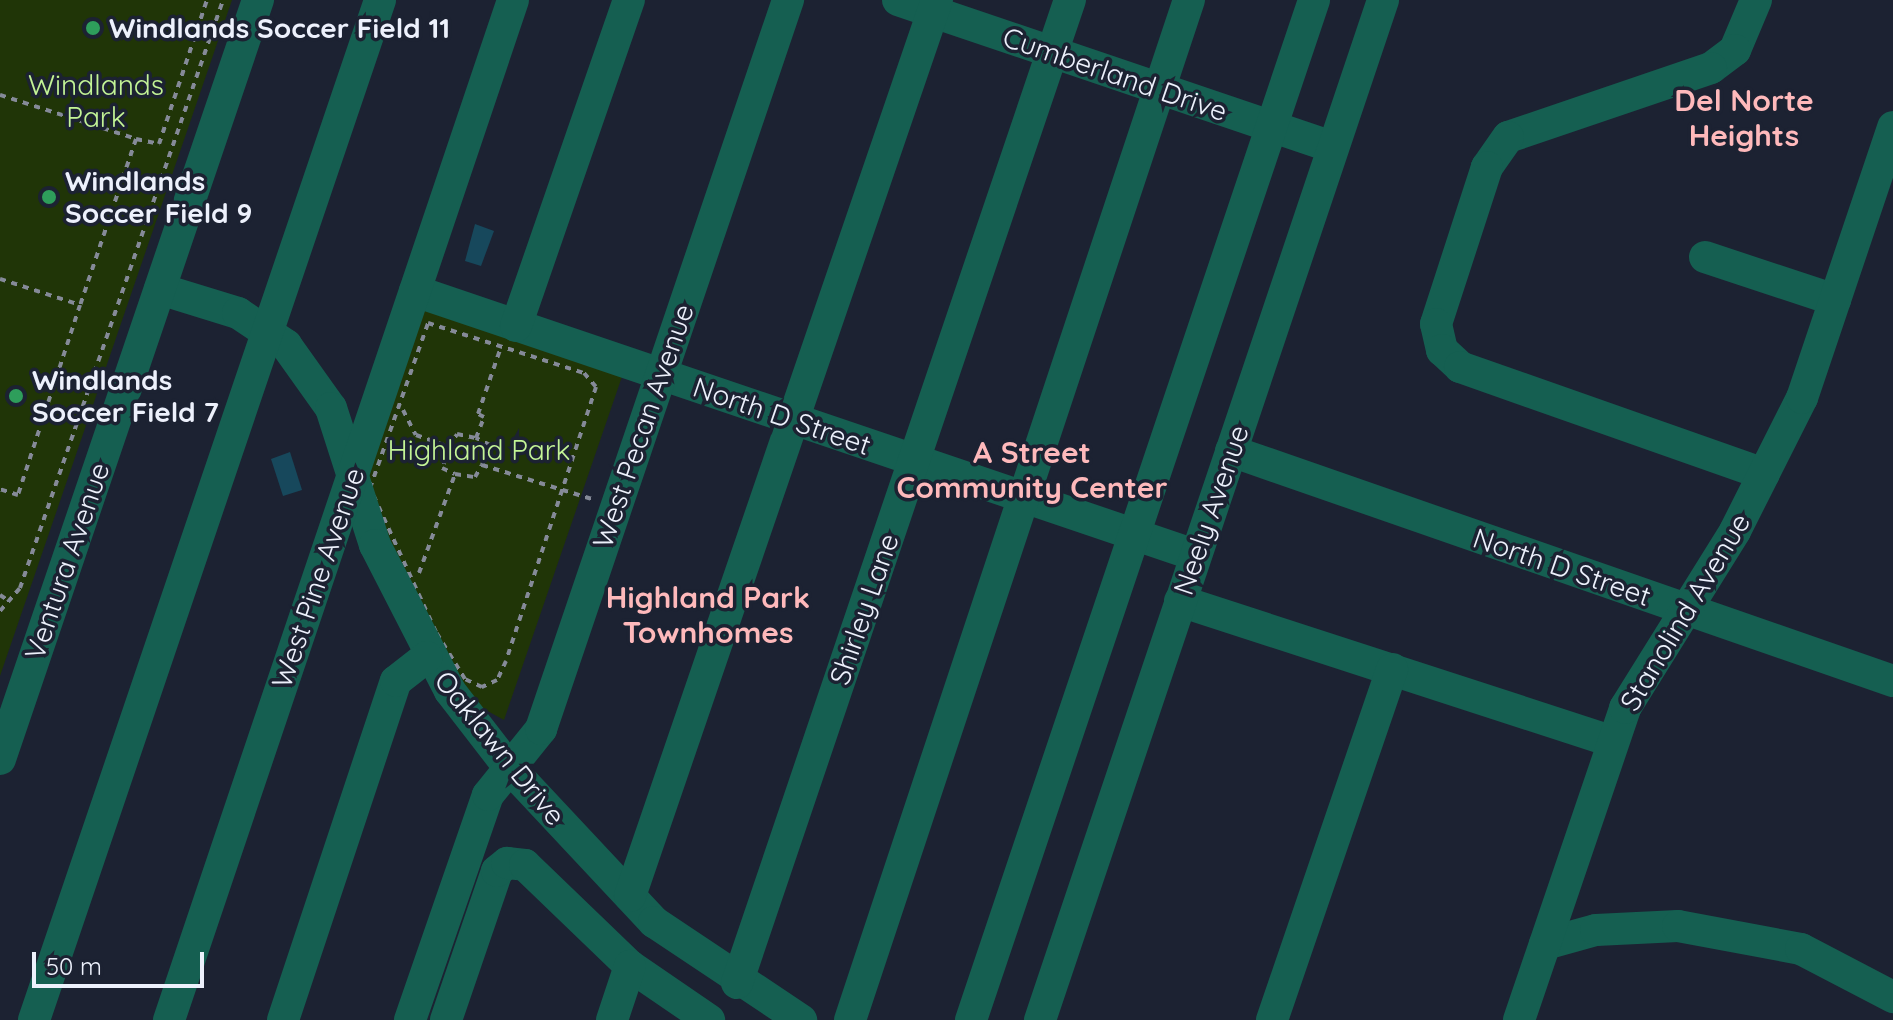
<!DOCTYPE html>
<style>
body{margin:0}
#map{position:relative;width:1893px;height:1020px;overflow:hidden;background:#1c2232;font-family:Quicksand,sans-serif}
div>[style]{position:absolute}
.green>*{inset:0;background:#203507}
.water>*{inset:0;background:#17485c}
.path>*{height:4px;margin-top:-2px;transform-origin:0;background:repeating-linear-gradient(90deg,#858a98 0 6px,transparent 0 12px)}
.minor>*{height:32px;margin:-16px;padding:0 16px;transform-origin:16px;border-radius:16px;background:#155f51}
.dots>*{width:22px;height:22px;translate:-50% -50%;box-sizing:border-box;border:4px solid #1c2232;border-radius:50%}
span{translate:-50% -50%;white-space:nowrap;text-align:center;line-height:1.15;-webkit-text-stroke:7px #1c2232;paint-order:stroke}
.poi-label{font-size:28px;color:#edf1fc;font-weight:700}
.left{translate:0 -50%;text-align:left}
.street-label{font-size:28px;color:#edf1fc}
.park-label{font-size:28px;color:#c3f496}
.neighbourhood-label{font-size:30px;color:#feb9bb;font-weight:700}
.scale{position:absolute;left:32px;top:952px;width:172px;height:36px;box-sizing:border-box;border:4px solid #edf1fc;border-top:0;padding-left:10px;font-size:24px;line-height:28px;white-space:nowrap;color:#edf1fc;-webkit-text-stroke:6px #1c2232;paint-order:stroke}
</style>
<div id="map">
<div class="green">
<div style="clip-path:polygon(0 0,232px 0,0 676px)"></div>
<div style="clip-path:polygon(416px 292px,627px 362px,504px 720px,451px 691px,353px 475px)"></div>
</div>
<div class="water">
<div style="clip-path:polygon(475px 224px,494px 231px,481px 266px,465px 261px)"></div>
<div style="clip-path:polygon(290px 452px,302px 490px,283px 496px,271px 459px)"></div>
</div>
<div class="path">
<div style="left:0;top:95px;width:143px;rotate:17.9deg"></div>
<div style="left:136px;top:139px;width:175px;rotate:108.6deg"></div>
<div style="left:136px;top:139px;width:24px;rotate:12deg"></div>
<div style="left:159px;top:144px;width:152px;rotate:-71.6deg"></div>
<div style="left:0;top:279px;width:84px;rotate:18deg"></div>
<div style="left:80px;top:305px;width:200px;rotate:108.1deg"></div>
<div style="left:18px;top:495px;width:19px;rotate:-162deg"></div>
<div style="left:428px;top:323px;width:164px;rotate:17.8deg"></div>
<div style="left:584px;top:373px;width:18px;rotate:49deg"></div>
<div style="left:596px;top:387px;width:288px;rotate:108.2deg"></div>
<div style="left:506px;top:661px;width:21px;rotate:115deg"></div>
<div style="left:497px;top:680px;width:17px;rotate:155deg"></div>
<div style="left:482px;top:687px;width:19px;rotate:-155deg"></div>
<div style="left:465px;top:679px;width:55px;rotate:-121.7deg"></div>
<div style="left:436px;top:632px;width:158px;rotate:-114.6deg"></div>
<div style="left:370px;top:488px;width:175px;rotate:-70.6deg"></div>
<div style="left:403px;top:410px;width:28px;rotate:63deg"></div>
<div style="left:416px;top:435px;width:35px;rotate:20deg"></div>
<div style="left:449px;top:447px;width:15px;rotate:-58deg"></div>
<div style="left:457px;top:434px;width:19px;rotate:12deg"></div>
<div style="left:449px;top:447px;width:22px;rotate:108deg"></div>
<div style="left:442px;top:468px;width:14px;rotate:25deg"></div>
<div style="left:482px;top:465px;width:22px;rotate:-68deg"></div>
<div style="left:490px;top:445px;width:16px;rotate:-153deg"></div>
<div style="left:476px;top:438px;width:22px;rotate:-69deg"></div>
<div style="left:484px;top:417px;width:7px;rotate:-153deg"></div>
<div style="left:478px;top:414px;width:71px;rotate:-71.1deg"></div>
<div style="left:419px;top:573px;width:105px;rotate:-70deg"></div>
<div style="left:455px;top:474px;width:20px;rotate:9deg"></div>
<div style="left:475px;top:477px;width:14px;rotate:-60deg"></div>
<div style="left:482px;top:465px;width:115px;rotate:17.2deg"></div>
<div style="left:0;top:595px;width:11px;rotate:34deg"></div>
<div style="left:0;top:611px;width:30px;rotate:-49deg"></div>
<div style="left:20px;top:588px;width:622px;rotate:-70.95deg"></div>
</div>
<div class="minor">
<div style="left:898px;top:0;width:459px;rotate:18.7deg"></div>
<div style="left:1756px;top:0;width:54px;rotate:112.8deg"></div>
<div style="left:1735px;top:50px;width:30px;rotate:143deg"></div>
<div style="left:1711px;top:68px;width:214px;rotate:161.2deg"></div>
<div style="left:1508px;top:137px;width:37px;rotate:125deg"></div>
<div style="left:1487px;top:167px;width:165px;rotate:108deg"></div>
<div style="left:1436px;top:324px;width:27px;rotate:77deg"></div>
<div style="left:1442px;top:350px;width:25px;rotate:43deg"></div>
<div style="left:1460px;top:367px;width:322px;rotate:19.4deg"></div>
<div style="left:1705px;top:257px;width:137px;rotate:18.3deg"></div>
<div style="left:160px;top:289px;width:82px;rotate:17.1deg"></div>
<div style="left:238px;top:313px;width:58px;rotate:33.7deg"></div>
<div style="left:286px;top:345px;width:77px;rotate:54.5deg"></div>
<div style="left:331px;top:408px;width:144px;rotate:72.2deg"></div>
<div style="left:375px;top:545px;width:164px;rotate:62.8deg"></div>
<div style="left:450px;top:691px;width:95px;rotate:52.3deg"></div>
<div style="left:508px;top:766px;width:214px;rotate:46.9deg"></div>
<div style="left:654px;top:922px;width:177px;rotate:33.7deg"></div>
<div style="left:415px;top:291px;width:823px;rotate:18.7deg"></div>
<div style="left:516px;top:326px;width:345px;rotate:-70.9deg"></div>
<div style="left:1231px;top:451px;width:701px;rotate:19.16deg"></div>
<div style="left:1180px;top:601px;width:455px;rotate:18deg"></div>
<div style="left:0;top:759px;width:802px;rotate:-71.23deg"></div>
<div style="left:630px;top:896px;width:947px;rotate:-71.09deg"></div>
<div style="left:1545px;top:944px;width:53px;rotate:-15.4deg"></div>
<div style="left:1596px;top:930px;width:82px;rotate:-2.8deg"></div>
<div style="left:1678px;top:926px;width:125px;rotate:10.6deg"></div>
<div style="left:1801px;top:949px;width:104px;rotate:27.6deg"></div>
<div style="left:737px;top:983px;width:1038px;rotate:-71.29deg"></div>
<div style="left:34px;top:1020px;width:1077px;rotate:-71.26deg"></div>
<div style="left:169px;top:1020px;width:1076px;rotate:-71.36deg"></div>
<div style="left:283px;top:1020px;width:357px;rotate:-71.6deg"></div>
<div style="left:396px;top:681px;width:39px;rotate:-38deg"></div>
<div style="left:410px;top:1020px;width:238px;rotate:-70.9deg"></div>
<div style="left:488px;top:795px;width:85px;rotate:-51.2deg"></div>
<div style="left:541px;top:729px;width:770px;rotate:-71.28deg"></div>
<div style="left:446px;top:1020px;width:157px;rotate:-71.1deg"></div>
<div style="left:497px;top:871px;width:13px;rotate:-39deg"></div>
<div style="left:507px;top:863px;width:18px;rotate:6deg"></div>
<div style="left:525px;top:865px;width:146px;rotate:43.9deg"></div>
<div style="left:630px;top:966px;width:96px;rotate:34.4deg"></div>
<div style="left:612px;top:1020px;width:57px;rotate:-71.6deg"></div>
<div style="left:850px;top:1020px;width:1075px;rotate:-71.62deg"></div>
<div style="left:971px;top:1020px;width:1076px;rotate:-71.41deg"></div>
<div style="left:1040px;top:1020px;width:1076px;rotate:-71.41deg"></div>
<div style="left:1272px;top:1020px;width:371px;rotate:-71.1deg"></div>
<div style="left:1519px;top:1020px;width:330px;rotate:-71.2deg"></div>
<div style="left:1625px;top:708px;width:208px;rotate:-58.1deg"></div>
<div style="left:1735px;top:531px;width:149px;rotate:-63.3deg"></div>
<div style="left:1802px;top:398px;width:286px;rotate:-71.4deg"></div>
</div>
<div class="dots">
<div style="left:93px;top:28px;background:#2e9e5b"></div>
<div style="left:49px;top:197px;background:#2e9e5b"></div>
<div style="left:16px;top:396px;background:#2e9e5b"></div>
</div>
<div class="poi-label">
<span class="left" style="left:109px;top:28px">Windlands Soccer Field 11</span>
<span class="left" style="left:65px;top:197px">Windlands<br>Soccer Field 9</span>
<span class="left" style="left:32px;top:396px">Windlands<br>Soccer Field 7</span>
</div>
<div class="street-label">
<span style="left:1115px;top:74px;rotate:19deg">Cumberland Drive</span>
<span style="left:782px;top:416px;rotate:19deg">North D Street</span>
<span style="left:643px;top:426px;rotate:-71deg">West Pecan Avenue</span>
<span style="left:1211px;top:510px;rotate:-71deg">Neely Avenue</span>
<span style="left:67px;top:561px;rotate:-71deg">Ventura Avenue</span>
<span style="left:1562px;top:567px;rotate:19deg">North D Street</span>
<span style="left:318px;top:578px;rotate:-71deg">West Pine Avenue</span>
<span style="left:864px;top:609px;rotate:-71deg">Shirley Lane</span>
<span style="left:1685px;top:612px;rotate:-59deg">Stanolind Avenue</span>
<span style="left:500px;top:748px;rotate:51deg">Oaklawn Drive</span>
</div>
<div class="park-label">
<span style="left:96px;top:101px">Windlands<br>Park</span>
<span style="left:479px;top:450px">Highland Park</span>
</div>
<div class="neighbourhood-label">
<span style="left:1744px;top:117px">Del Norte<br>Heights</span>
<span style="left:1032px;top:469px">A Street<br>Community Center</span>
<span style="left:708px;top:614px">Highland Park<br>Townhomes</span>
</div>
<div class="scale">50 m</div>
</div>
